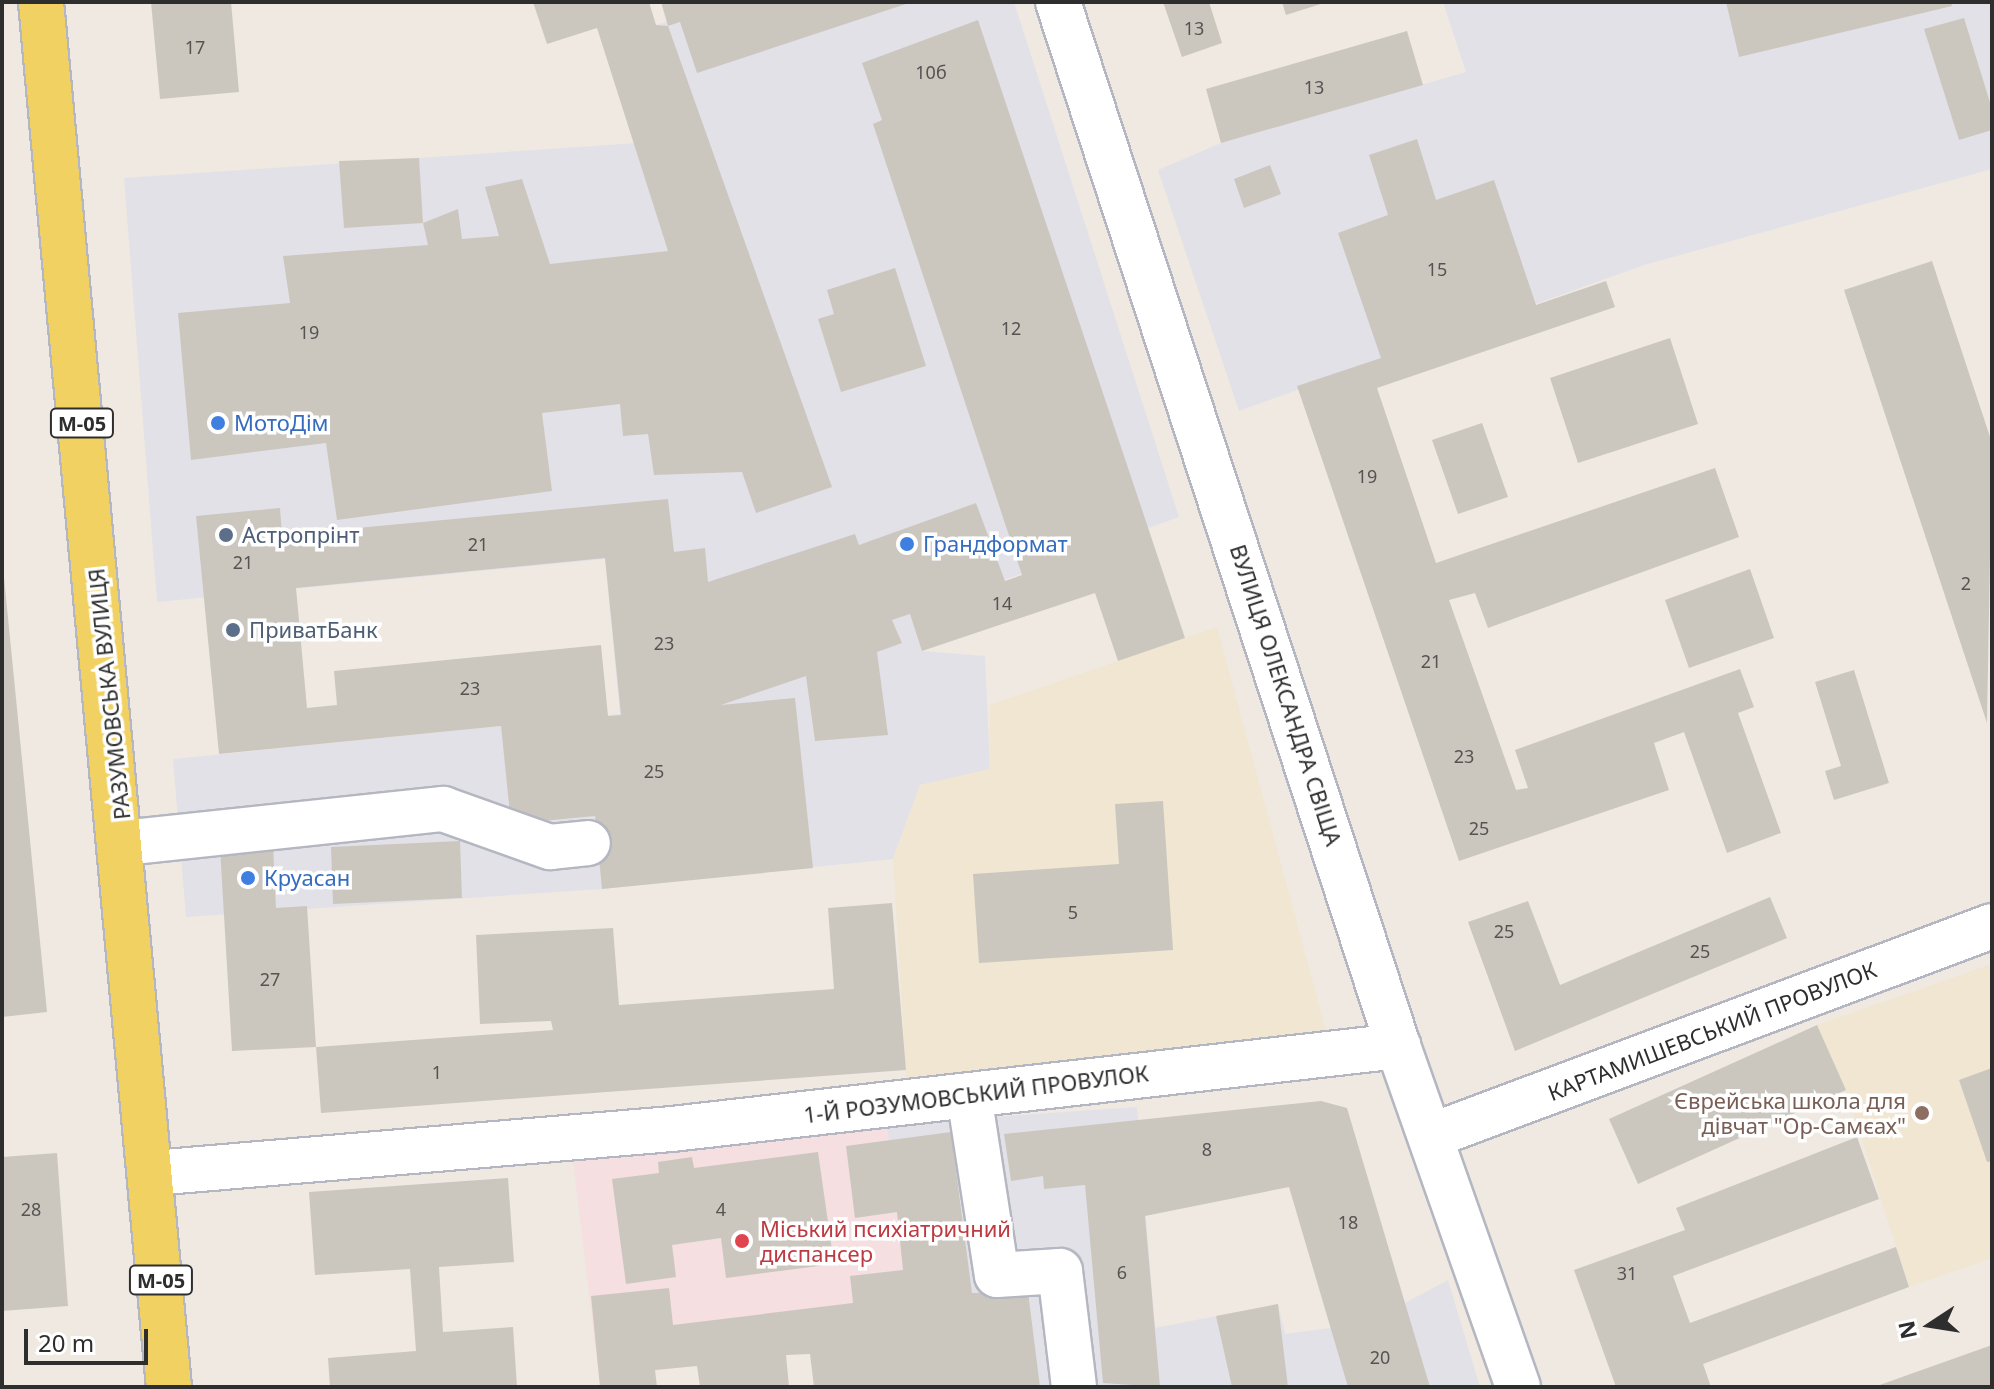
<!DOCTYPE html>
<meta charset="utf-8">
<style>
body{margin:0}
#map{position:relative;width:1994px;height:1389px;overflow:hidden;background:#efe9e1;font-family:"Noto Sans",sans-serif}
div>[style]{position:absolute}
.industrial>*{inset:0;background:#e3e1e8}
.education>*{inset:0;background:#f0e6d1}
.medical>*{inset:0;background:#f5dfe0}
.building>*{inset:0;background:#cbc7bf}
.roads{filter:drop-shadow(2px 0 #b4b7c1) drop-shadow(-2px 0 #b4b7c1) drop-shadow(0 2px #b4b7c1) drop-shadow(0 -2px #b4b7c1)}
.minor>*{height:44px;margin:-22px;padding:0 22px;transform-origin:22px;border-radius:22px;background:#fff}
.major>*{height:44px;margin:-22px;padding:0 22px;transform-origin:22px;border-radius:22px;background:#f2d163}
.dots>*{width:22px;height:22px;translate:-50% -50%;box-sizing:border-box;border:4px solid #fff;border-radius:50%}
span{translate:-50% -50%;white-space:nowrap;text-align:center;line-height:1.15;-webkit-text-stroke:7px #fff;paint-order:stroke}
.number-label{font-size:18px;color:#555452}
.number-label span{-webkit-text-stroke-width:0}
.shield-label span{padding:2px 6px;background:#fff;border:2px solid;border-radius:6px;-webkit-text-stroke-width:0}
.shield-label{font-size:20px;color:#2e2e2e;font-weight:700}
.shop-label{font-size:22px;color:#366cbe}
.left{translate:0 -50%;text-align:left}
.service-label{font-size:22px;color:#4e5e75}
.street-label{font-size:22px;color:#2e2e2e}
.education-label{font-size:22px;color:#785e54}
.right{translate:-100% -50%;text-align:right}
.health-label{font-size:22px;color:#be3a42}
.frame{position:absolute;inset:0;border:4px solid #2e2e2e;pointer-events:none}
.north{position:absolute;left:1890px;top:1285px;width:80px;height:80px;-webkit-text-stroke:6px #fff;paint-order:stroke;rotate:258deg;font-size:22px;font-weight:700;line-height:32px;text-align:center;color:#2e2e2e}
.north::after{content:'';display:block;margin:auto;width:28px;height:36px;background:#2e2e2e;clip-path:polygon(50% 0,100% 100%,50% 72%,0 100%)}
.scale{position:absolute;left:24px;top:1329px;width:124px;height:36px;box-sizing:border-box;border:4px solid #2e2e2e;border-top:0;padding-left:10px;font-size:24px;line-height:28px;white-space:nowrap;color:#2e2e2e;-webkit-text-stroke:6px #fff;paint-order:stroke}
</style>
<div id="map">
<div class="industrial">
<div style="clip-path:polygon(740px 2px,1014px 2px,1179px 517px,910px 614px,923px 651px,985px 656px,990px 770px,920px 785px,893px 859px,602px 889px,186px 917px,173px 759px,620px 714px,605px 559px,157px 602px,124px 178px,637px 143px,656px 25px)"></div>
<div style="clip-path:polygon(1443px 2px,1992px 2px,1992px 169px,1644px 265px,1239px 411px,1158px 170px,1221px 143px,1466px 72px)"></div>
<div style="clip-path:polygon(1137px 1107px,1155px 1328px,1278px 1304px,1285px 1334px,1330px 1328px,1405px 1303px,1448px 1280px,1480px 1387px,814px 1387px,887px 1124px)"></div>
</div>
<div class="education">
<div style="clip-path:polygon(1217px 627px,1333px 1057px,907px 1090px,893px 859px,920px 785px,989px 769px,990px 705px)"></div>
<div style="clip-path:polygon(1992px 964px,1992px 1258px,1909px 1287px,1846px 1090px,1817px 1025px)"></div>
</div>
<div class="medical">
<div style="clip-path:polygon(887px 1124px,912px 1341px,599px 1377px,573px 1161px)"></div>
</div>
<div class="building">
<div style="clip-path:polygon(151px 2px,231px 2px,239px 92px,160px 99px)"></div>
<div style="clip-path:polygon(533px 2px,649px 2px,656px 25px,668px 26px,832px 487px,756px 513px,742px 472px,654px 475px,648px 434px,623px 436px,620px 404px,542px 413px,552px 491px,337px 520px,326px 443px,191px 460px,178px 313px,290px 303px,283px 256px,428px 245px,423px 223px,458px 209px,462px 239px,499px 236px,485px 187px,522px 179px,550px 264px,668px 251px,597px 28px,547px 44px)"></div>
<div style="clip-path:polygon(661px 2px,732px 4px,909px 3px,697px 73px,680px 22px,668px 26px)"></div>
<div style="clip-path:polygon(1163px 2px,1209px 2px,1222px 43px,1182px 57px)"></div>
<div style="clip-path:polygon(1282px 2px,1324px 2px,1324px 3px,1286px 15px)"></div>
<div style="clip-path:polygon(1726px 2px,1951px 2px,1952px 6px,1739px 57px)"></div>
<div style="clip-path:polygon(1964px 18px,1992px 109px,1992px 130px,1959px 140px,1924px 29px)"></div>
<div style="clip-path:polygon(evenodd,978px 20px,1185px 638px,1118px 661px,1095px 593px,922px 651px,910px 614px,892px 620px,902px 643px,877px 652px,888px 735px,815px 741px,806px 676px,721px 705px,795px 698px,813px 868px,602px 889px,595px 816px,511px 824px,501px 726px,219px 754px,196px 516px,280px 508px,282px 535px,668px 499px,674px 552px,705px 548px,708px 582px,855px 534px,859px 545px,976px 503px,1005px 581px,1022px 575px,873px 124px,882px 120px,862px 63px,978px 20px,605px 558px,621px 715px,608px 716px,601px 645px,334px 671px,337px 705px,307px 708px,296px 588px,605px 558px)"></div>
<div style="clip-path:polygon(1407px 31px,1423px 85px,1221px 143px,1206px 89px)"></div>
<div style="clip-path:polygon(1417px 139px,1436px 200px,1494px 180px,1536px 305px,1606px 281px,1615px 307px,1377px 388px,1436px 563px,1715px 468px,1739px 537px,1488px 628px,1475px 593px,1449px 600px,1516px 790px,1528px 788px,1515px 750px,1740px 669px,1754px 707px,1738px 713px,1781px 833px,1727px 853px,1684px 732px,1654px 743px,1669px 790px,1459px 861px,1297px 386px,1381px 358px,1338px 233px,1388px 215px,1369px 155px)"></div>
<div style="clip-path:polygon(419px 158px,423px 223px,344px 228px,339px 161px)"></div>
<div style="clip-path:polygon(1270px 165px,1281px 194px,1244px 208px,1234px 179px)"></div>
<div style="clip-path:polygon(1932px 261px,1992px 443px,1987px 723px,1844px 290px)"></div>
<div style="clip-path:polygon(895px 268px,926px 366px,841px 392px,818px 319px,834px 314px,827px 290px)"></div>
<div style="clip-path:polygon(1670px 338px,1698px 424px,1578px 463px,1550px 378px)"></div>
<div style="clip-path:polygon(1482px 423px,1508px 497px,1458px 514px,1432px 440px)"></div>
<div style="clip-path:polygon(2px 557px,47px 1012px,2px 1017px)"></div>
<div style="clip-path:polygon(1750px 569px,1774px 638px,1689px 668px,1665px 600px)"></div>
<div style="clip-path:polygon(1854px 670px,1889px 783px,1834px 800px,1825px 771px,1841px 766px,1815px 682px)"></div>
<div style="clip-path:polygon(1163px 801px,1173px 950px,979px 963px,973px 874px,1119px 864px,1115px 804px)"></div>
<div style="clip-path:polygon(460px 841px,462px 898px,333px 904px,331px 847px)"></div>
<div style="clip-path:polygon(273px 845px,276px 908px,307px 906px,316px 1047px,232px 1051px,220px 848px)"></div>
<div style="clip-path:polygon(1770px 897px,1787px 938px,1515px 1051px,1468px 922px,1528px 901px,1560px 985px)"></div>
<div style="clip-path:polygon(892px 903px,906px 1070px,321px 1113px,316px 1047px,553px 1030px,551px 1021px,480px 1024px,476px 935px,613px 928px,619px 1005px,834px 989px,828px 908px)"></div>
<div style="clip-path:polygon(1817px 1025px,1846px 1090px,1638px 1184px,1609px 1119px)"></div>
<div style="clip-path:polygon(1992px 1068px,1992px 1161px,1987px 1162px,1959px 1080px)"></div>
<div style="clip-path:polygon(1321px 1101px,1347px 1108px,1430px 1387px,1348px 1387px,1289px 1187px,1145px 1216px,1160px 1387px,1103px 1383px,1085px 1185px,1044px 1189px,1043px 1176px,1011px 1181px,1004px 1134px)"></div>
<div style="clip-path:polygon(951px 1132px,972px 1293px,1028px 1292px,1040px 1387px,814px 1387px,810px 1354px,786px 1355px,789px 1387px,700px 1387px,697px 1366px,655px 1370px,657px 1387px,600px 1387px,591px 1296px,669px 1288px,673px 1325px,853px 1303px,850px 1276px,903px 1270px,897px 1212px,855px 1218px,846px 1146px)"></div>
<div style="clip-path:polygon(1857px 1137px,1879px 1199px,1673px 1276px,1690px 1323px,1896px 1247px,1909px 1287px,1703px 1364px,1711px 1387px,1616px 1387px,1574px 1270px,1685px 1230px,1676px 1208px)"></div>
<div style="clip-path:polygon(818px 1152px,834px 1264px,726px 1278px,721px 1238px,672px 1245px,676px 1277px,626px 1284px,612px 1179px,659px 1173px,658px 1162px,692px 1157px,694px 1168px)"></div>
<div style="clip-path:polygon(57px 1153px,68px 1306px,2px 1311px,2px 1157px)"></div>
<div style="clip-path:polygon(508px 1178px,514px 1262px,439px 1267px,443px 1332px,513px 1327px,517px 1387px,330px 1387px,328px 1358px,416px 1351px,410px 1269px,315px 1275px,309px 1192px)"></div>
<div style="clip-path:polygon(1278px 1304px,1288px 1387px,1232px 1387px,1216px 1316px)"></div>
<div style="clip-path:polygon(1992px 1345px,1992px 1387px,1874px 1387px)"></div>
</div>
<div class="roads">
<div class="minor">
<div style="left:1058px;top:2px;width:1098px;rotate:71.96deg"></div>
<div style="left:1398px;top:1046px;width:361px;rotate:70.6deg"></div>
<div style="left:123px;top:843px;width:322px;rotate:-6.1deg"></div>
<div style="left:443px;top:809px;width:114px;rotate:19.6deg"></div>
<div style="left:550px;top:847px;width:38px;rotate:-6deg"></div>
<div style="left:969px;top:1095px;width:182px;rotate:81.2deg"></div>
<div style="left:997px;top:1275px;width:63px;rotate:-3.6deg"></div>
<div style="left:1060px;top:1271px;width:117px;rotate:83.1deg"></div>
<div style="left:1431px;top:1136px;width:599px;rotate:-20.52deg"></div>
<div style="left:153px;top:1173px;width:521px;rotate:-4.85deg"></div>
<div style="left:672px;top:1129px;width:731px;rotate:-6.52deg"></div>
</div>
<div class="major">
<div style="left:41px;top:2px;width:1391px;rotate:84.72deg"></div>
</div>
</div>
<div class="dots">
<div style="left:218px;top:423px;background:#3f7fe0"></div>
<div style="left:226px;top:535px;background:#5c6f8a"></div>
<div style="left:907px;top:544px;background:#3f7fe0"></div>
<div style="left:233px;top:630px;background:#5c6f8a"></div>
<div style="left:248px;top:878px;background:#3f7fe0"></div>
<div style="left:1922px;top:1113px;background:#8d6e63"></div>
<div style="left:742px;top:1241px;background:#e0444e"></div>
</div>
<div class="number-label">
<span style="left:1194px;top:28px">13</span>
<span style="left:195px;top:47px">17</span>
<span style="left:931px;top:72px">10б</span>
<span style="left:1314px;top:87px">13</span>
<span style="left:1437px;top:269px">15</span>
<span style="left:1011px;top:328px">12</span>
<span style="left:309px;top:332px">19</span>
<span style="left:1367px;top:476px">19</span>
<span style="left:478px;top:544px">21</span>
<span style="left:243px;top:562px">21</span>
<span style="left:1966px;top:583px">2</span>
<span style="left:1002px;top:603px">14</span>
<span style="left:664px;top:643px">23</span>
<span style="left:1431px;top:661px">21</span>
<span style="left:470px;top:688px">23</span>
<span style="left:1464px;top:756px">23</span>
<span style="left:654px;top:771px">25</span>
<span style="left:1479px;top:828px">25</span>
<span style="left:1073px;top:912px">5</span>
<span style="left:1504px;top:931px">25</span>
<span style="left:1700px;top:951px">25</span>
<span style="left:270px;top:979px">27</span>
<span style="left:437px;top:1072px">1</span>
<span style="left:1207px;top:1149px">8</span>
<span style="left:31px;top:1209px">28</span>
<span style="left:721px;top:1209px">4</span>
<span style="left:1348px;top:1222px">18</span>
<span style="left:1122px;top:1272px">6</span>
<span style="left:1627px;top:1273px">31</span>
<span style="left:1380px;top:1357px">20</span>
</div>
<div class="shield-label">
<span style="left:82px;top:423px">М-05</span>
<span style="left:161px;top:1280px">М-05</span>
</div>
<div class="shop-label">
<span class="left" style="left:234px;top:423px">МотоДім</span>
<span class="left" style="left:923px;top:544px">Грандформат</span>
<span class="left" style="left:264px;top:878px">Круасан</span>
</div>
<div class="service-label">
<span class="left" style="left:242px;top:535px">Астропрінт</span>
<span class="left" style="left:249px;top:630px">ПриватБанк</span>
</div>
<div class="street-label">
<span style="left:109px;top:694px;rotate:-96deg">РАЗУМОВСЬКА ВУЛИЦЯ</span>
<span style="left:1286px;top:695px;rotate:72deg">ВУЛИЦЯ ОЛЕКСАНДРА СВІЩА</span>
<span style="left:1712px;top:1031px;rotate:-21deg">КАРТАМИШЕВСЬКИЙ ПРОВУЛОК</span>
<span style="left:976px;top:1094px;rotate:-7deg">1-Й РОЗУМОВСЬКИЙ ПРОВУЛОК</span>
</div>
<div class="education-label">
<span class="right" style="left:1906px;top:1113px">Єврейська школа для<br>дівчат "Ор-Самєах"</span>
</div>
<div class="health-label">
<span class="left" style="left:760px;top:1241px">Міський психіатричний<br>диспансер</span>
</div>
<div class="frame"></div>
<div class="north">N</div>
<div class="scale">20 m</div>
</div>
